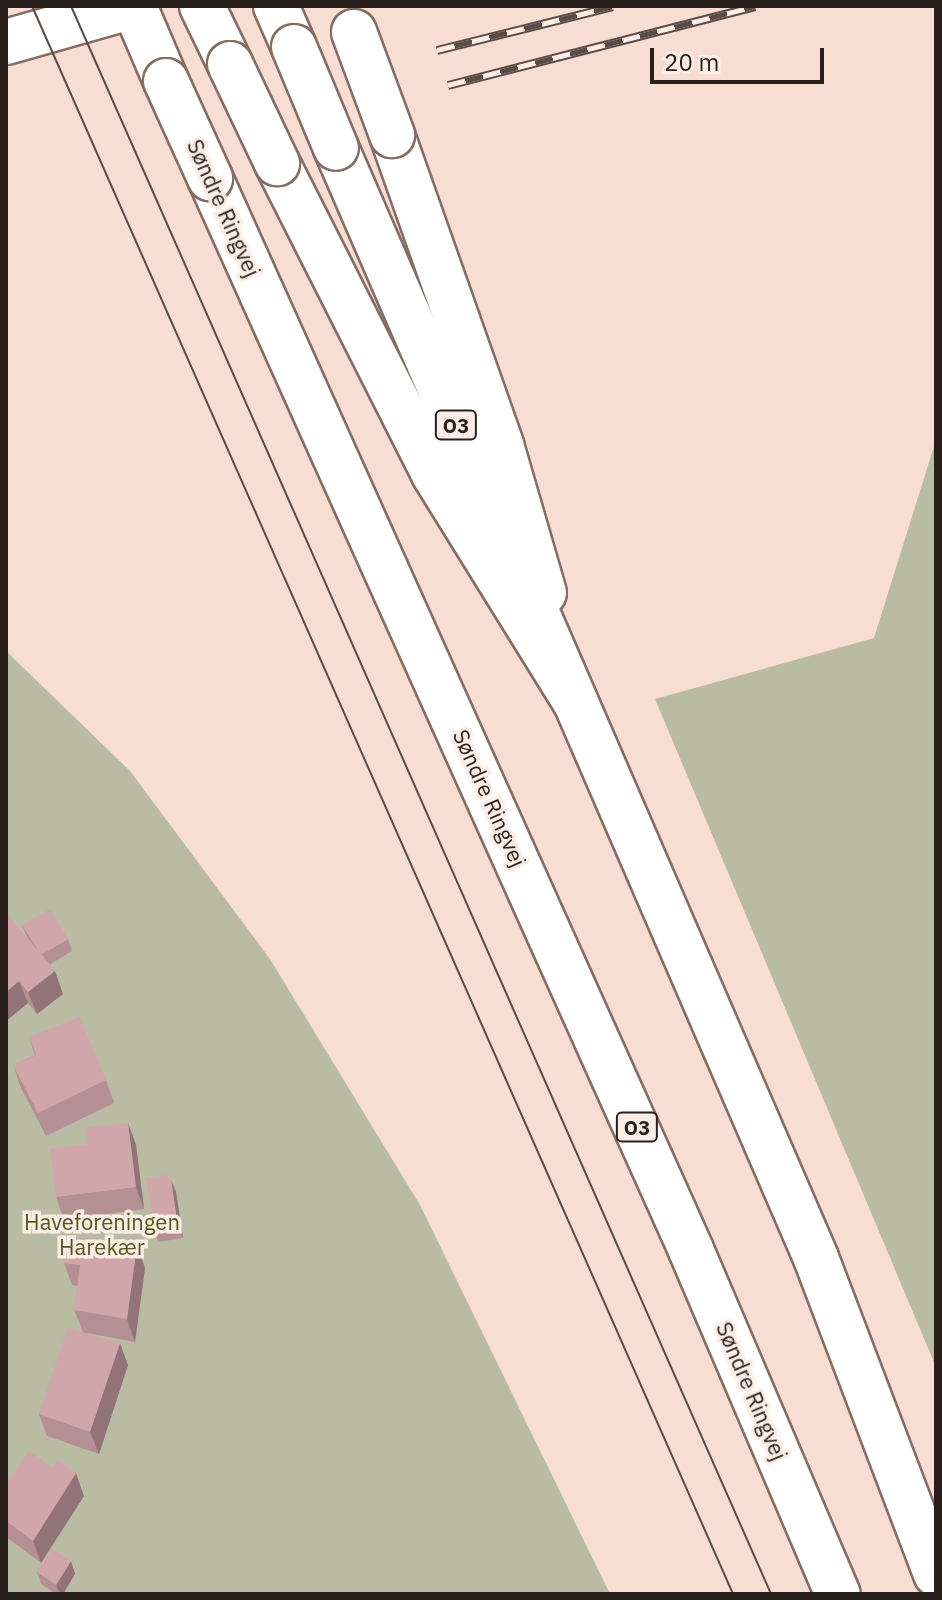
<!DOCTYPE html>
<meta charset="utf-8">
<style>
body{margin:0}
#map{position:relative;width:942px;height:1600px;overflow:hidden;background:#f7ddd2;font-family:"IBM Plex Sans",sans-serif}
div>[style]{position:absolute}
.green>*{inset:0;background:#b9bca2}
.roads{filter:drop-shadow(2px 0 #846d64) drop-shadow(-2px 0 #846d64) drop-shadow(0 2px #846d64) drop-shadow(0 -2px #846d64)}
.tertiary>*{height:44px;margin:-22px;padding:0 22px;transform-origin:22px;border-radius:22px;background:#fff}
.primary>*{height:44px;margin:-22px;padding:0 22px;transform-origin:22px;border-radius:22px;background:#fff}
.motorway>*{height:44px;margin:-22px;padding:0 22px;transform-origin:22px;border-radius:22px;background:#fff}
.tram>*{height:2px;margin:-1px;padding:0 1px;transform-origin:1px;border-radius:1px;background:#594c46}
.rail>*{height:9px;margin-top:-4.5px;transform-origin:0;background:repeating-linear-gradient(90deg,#fdede6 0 18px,#594c46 0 36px);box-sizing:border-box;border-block:2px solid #594c46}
.bridges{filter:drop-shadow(2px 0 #846d64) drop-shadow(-2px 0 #846d64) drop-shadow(0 2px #846d64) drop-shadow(0 -2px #846d64)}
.tertiary-bridge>*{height:44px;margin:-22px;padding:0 22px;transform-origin:22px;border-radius:22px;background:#fff}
.primary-bridge>*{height:44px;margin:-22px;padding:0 22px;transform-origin:22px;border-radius:22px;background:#fff}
.motorway-bridge>*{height:44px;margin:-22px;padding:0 22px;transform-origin:22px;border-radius:22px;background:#fff}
.wall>*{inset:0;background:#b48f93}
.shaded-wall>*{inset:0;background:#927478}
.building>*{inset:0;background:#d1a6ab}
span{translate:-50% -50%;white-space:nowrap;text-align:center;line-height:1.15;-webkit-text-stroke:7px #fdede6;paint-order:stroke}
.shield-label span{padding:2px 6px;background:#fdede6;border:2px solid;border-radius:6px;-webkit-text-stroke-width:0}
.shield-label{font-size:20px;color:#281f1b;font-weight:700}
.street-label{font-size:22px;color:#281f1b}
.park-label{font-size:22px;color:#55581c}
.frame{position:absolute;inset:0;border:8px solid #281f1b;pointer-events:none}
.scale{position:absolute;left:650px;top:48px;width:174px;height:36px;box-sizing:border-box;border:4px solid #281f1b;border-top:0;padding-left:10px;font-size:24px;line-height:28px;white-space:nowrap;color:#281f1b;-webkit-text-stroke:6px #fdede6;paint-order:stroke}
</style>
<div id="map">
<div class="green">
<div style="clip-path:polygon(936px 440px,936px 1367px,655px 699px,874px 638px)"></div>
<div style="clip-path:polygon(6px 651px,130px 771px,270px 959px,420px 1205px,610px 1594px,6px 1594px)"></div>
</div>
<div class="roads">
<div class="tertiary">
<div style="left:392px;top:135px;width:329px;rotate:70.6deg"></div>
<div style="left:501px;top:445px;width:154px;rotate:73.8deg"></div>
</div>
<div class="primary">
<div style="left:134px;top:6px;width:82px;rotate:66.9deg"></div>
<div style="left:276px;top:6px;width:45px;rotate:66.3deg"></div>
<div style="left:336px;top:148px;width:1209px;rotate:66.61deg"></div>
<div style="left:816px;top:1258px;width:338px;rotate:69.2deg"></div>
<div style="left:210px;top:178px;width:1175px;rotate:65.83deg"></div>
<div style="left:691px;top:1250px;width:374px;rotate:66.9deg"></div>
</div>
<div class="motorway">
<div style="left:202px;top:6px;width:64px;rotate:64.2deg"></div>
<div style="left:6px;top:42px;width:132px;rotate:-15.8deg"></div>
<div style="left:277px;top:163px;width:348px;rotate:63.2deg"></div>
<div style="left:434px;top:474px;width:269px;rotate:58.2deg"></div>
</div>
</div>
<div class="tram">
<div style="left:32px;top:6px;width:1736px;rotate:66.18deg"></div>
<div style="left:71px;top:6px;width:1735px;rotate:66.21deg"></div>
</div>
<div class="rail">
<div style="left:437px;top:50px;width:181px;rotate:-14deg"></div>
<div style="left:448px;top:85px;width:317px;rotate:-14.4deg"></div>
</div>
<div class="bridges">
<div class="tertiary-bridge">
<div style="left:354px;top:32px;width:110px;rotate:69.7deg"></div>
</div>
<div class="primary-bridge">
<div style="left:294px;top:47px;width:109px;rotate:67.4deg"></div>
<div style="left:166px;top:81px;width:107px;rotate:65.6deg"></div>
</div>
<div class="motorway-bridge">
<div style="left:230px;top:64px;width:110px;rotate:64.6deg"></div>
</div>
</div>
<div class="wall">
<div style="clip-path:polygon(22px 925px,68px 939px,72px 951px,49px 965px,63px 994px,37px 1014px,28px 1003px,6px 1021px,27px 937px)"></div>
<div style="clip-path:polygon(29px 1037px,106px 1080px,114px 1103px,46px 1136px,21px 1088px,13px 1065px,35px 1055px)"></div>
<div style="clip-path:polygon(128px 1123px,136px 1145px,144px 1209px,64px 1220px,56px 1197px,88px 1144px)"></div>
<div style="clip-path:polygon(176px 1192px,183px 1238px,158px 1242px,154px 1230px)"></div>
<div style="clip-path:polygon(64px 1263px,145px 1268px,135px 1342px,87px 1333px,128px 1365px,99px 1454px,47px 1436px,39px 1414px,83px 1332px,74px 1310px,78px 1286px,72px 1285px)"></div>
<div style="clip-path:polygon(6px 1484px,84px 1496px,41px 1563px,6px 1537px)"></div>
<div style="clip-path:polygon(37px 1572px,75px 1574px,63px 1594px,56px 1594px,41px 1584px)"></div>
</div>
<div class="shaded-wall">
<div style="clip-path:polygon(55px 971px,63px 994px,37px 1014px,28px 992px)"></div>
<div style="clip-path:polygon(19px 981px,28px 1003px,6px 1021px,6px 992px)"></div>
<div style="clip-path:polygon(128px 1123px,136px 1145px,144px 1209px,136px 1187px)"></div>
<div style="clip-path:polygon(171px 1180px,176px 1192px,183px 1238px,178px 1226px)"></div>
<div style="clip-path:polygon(137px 1245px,145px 1268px,135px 1342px,127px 1319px)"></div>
<div style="clip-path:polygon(120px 1343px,128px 1365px,99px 1454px,90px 1432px)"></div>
<div style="clip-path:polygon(76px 1473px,84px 1496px,41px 1563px,33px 1541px)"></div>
<div style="clip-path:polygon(71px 1561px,75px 1574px,63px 1594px,60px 1594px,56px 1585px)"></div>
</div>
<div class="building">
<div style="clip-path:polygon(50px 909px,68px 939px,41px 955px,22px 925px)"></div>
<div style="clip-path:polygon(6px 912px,55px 971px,28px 992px,19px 981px,6px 992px)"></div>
<div style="clip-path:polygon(80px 1017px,106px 1080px,38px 1113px,13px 1065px,36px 1055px,29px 1037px)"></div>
<div style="clip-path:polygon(128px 1123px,136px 1187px,56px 1197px,50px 1149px,88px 1144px,86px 1128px)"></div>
<div style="clip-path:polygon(165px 1175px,171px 1180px,178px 1226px,154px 1230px,146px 1178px)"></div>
<div style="clip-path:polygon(68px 1236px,137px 1245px,127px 1319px,74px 1310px,80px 1265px,64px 1263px)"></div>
<div style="clip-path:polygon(68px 1328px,120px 1343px,90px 1432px,39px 1414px)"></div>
<div style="clip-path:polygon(29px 1451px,52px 1467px,57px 1460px,76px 1473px,33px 1541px,6px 1521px,6px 1484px)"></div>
<div style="clip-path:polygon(52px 1549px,71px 1561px,56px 1585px,37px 1572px)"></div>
</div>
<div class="shield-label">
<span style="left:456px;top:425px">O3</span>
<span style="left:637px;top:1127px">O3</span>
</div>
<div class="street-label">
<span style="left:224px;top:208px;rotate:66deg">Søndre Ringvej</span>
<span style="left:490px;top:798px;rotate:66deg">Søndre Ringvej</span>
<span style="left:752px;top:1391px;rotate:67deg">Søndre Ringvej</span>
</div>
<div class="park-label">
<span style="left:102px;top:1234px">Haveforeningen<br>Harekær</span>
</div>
<div class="frame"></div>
<div class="scale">20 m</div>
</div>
